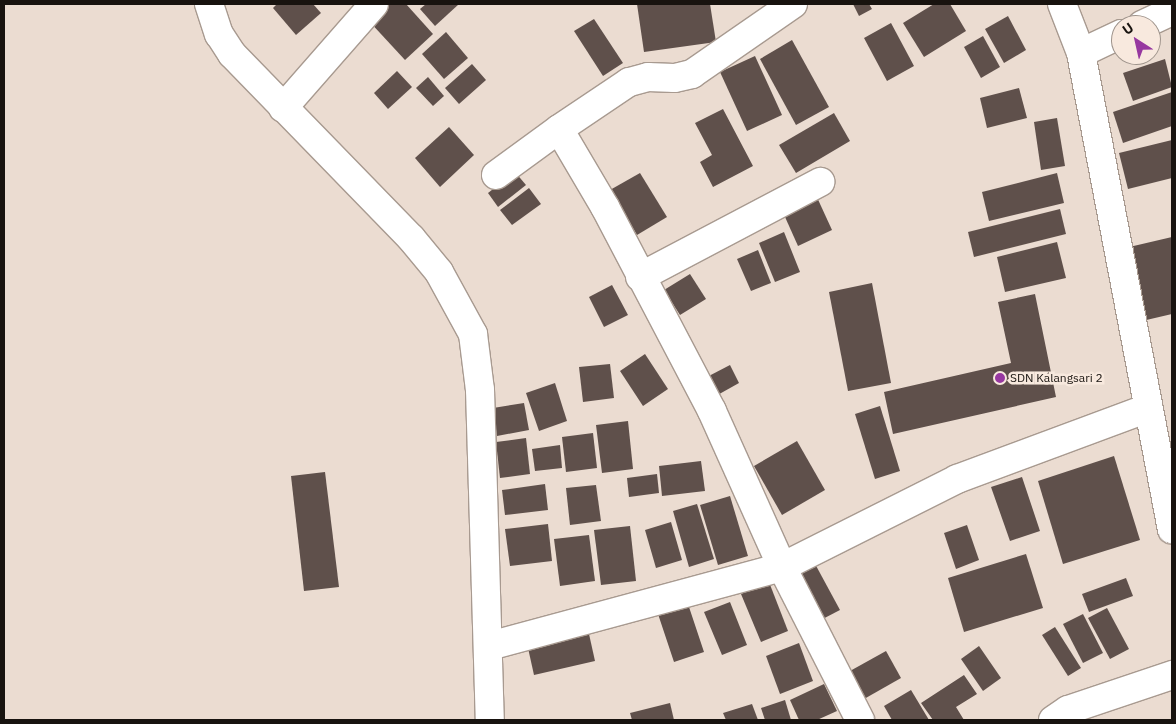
<!DOCTYPE html>
<style>
body{margin:0}
#map{position:relative;width:1176px;height:724px;overflow:hidden;background:#ebdcd1;font-family:"IBM Plex Sans",sans-serif}
div>[style]{position:absolute}
.building>*{inset:0;background:#5f504b}
.roads{filter:drop-shadow(1px 0 #a89a90) drop-shadow(-1px 0 #a89a90) drop-shadow(0 1px #a89a90) drop-shadow(0 -1px #a89a90)}
.minor>*{height:28px;margin:-14px;padding:0 14px;transform-origin:14px;border-radius:14px;background:#fff}
.primary>*{height:28px;margin:-14px;padding:0 14px;transform-origin:14px;border-radius:14px;background:#fff}
.dots>*{width:14px;height:14px;translate:-50% -50%;box-sizing:border-box;border:2px solid #f8e9de;border-radius:50%}
span{translate:-50% -50%;white-space:nowrap;text-align:center;line-height:1.15;-webkit-text-stroke:5px #f8e9de;paint-order:stroke}
.poi-label{font-size:12px;color:#18130f}
.left{translate:0 -50%;text-align:left}
.frame{position:absolute;inset:0;border:5px solid #18130f;pointer-events:none}
.north{position:absolute;left:1111px;top:15px;width:50px;height:50px;box-sizing:border-box;background:#f8e9de;border:1px solid #9e938b;border-radius:50%;rotate:325deg;font-size:14px;font-weight:700;line-height:20px;text-align:center;color:#18130f}
.north::after{content:'';display:block;margin:auto;width:18px;height:22px;background:#9738a0;clip-path:polygon(50% 0,100% 100%,50% 72%,0 100%)}
</style>
<div id="map">
<div class="building">
<div style="clip-path:polygon(277px 4px,313px 4px,321px 13px,296px 35px,273px 8px)"></div>
<div style="clip-path:polygon(386px 4px,406px 4px,433px 34px,405px 60px,368px 20px)"></div>
<div style="clip-path:polygon(426px 4px,459px 4px,435px 26px,420px 9px)"></div>
<div style="clip-path:polygon(637px 4px,710px 4px,716px 42px,644px 52px)"></div>
<div style="clip-path:polygon(853px 4px,869px 4px,872px 9px,859px 16px)"></div>
<div style="clip-path:polygon(934px 4px,950px 4px,966px 31px,924px 57px,903px 23px)"></div>
<div style="clip-path:polygon(1008px 16px,1026px 50px,1004px 63px,985px 29px)"></div>
<div style="clip-path:polygon(594px 19px,623px 63px,603px 76px,574px 31px)"></div>
<div style="clip-path:polygon(891px 23px,914px 66px,887px 81px,864px 38px)"></div>
<div style="clip-path:polygon(446px 32px,468px 58px,444px 79px,422px 54px)"></div>
<div style="clip-path:polygon(983px 36px,1000px 67px,981px 78px,964px 47px)"></div>
<div style="clip-path:polygon(792px 40px,829px 107px,796px 125px,760px 59px)"></div>
<div style="clip-path:polygon(755px 56px,782px 115px,747px 131px,720px 72px)"></div>
<div style="clip-path:polygon(1165px 59px,1172px 87px,1133px 101px,1123px 73px)"></div>
<div style="clip-path:polygon(472px 64px,486px 80px,459px 104px,445px 88px)"></div>
<div style="clip-path:polygon(397px 71px,412px 87px,388px 109px,374px 93px)"></div>
<div style="clip-path:polygon(428px 77px,444px 96px,433px 106px,416px 88px)"></div>
<div style="clip-path:polygon(1019px 88px,1027px 118px,987px 128px,980px 98px)"></div>
<div style="clip-path:polygon(1172px 92px,1172px 126px,1123px 143px,1113px 112px)"></div>
<div style="clip-path:polygon(723px 109px,753px 166px,713px 187px,700px 162px,712px 155px,695px 123px)"></div>
<div style="clip-path:polygon(834px 113px,850px 141px,796px 173px,779px 145px)"></div>
<div style="clip-path:polygon(1057px 118px,1065px 166px,1041px 170px,1034px 122px)"></div>
<div style="clip-path:polygon(449px 127px,474px 155px,440px 187px,415px 158px)"></div>
<div style="clip-path:polygon(1172px 140px,1172px 178px,1128px 189px,1119px 153px)"></div>
<div style="clip-path:polygon(515px 172px,526px 185px,498px 207px,488px 193px)"></div>
<div style="clip-path:polygon(640px 173px,667px 217px,637px 235px,610px 190px)"></div>
<div style="clip-path:polygon(1057px 173px,1064px 203px,989px 221px,982px 192px)"></div>
<div style="clip-path:polygon(529px 188px,541px 204px,512px 225px,500px 210px)"></div>
<div style="clip-path:polygon(815px 193px,832px 230px,798px 246px,781px 208px)"></div>
<div style="clip-path:polygon(1060px 209px,1066px 234px,974px 257px,968px 232px)"></div>
<div style="clip-path:polygon(784px 232px,800px 272px,775px 282px,759px 243px)"></div>
<div style="clip-path:polygon(1172px 237px,1172px 314px,1142px 321px,1125px 248px)"></div>
<div style="clip-path:polygon(1057px 242px,1066px 278px,1005px 292px,997px 257px)"></div>
<div style="clip-path:polygon(758px 250px,771px 283px,751px 291px,737px 259px)"></div>
<div style="clip-path:polygon(690px 274px,706px 299px,680px 315px,664px 290px)"></div>
<div style="clip-path:polygon(872px 283px,891px 383px,848px 391px,829px 292px)"></div>
<div style="clip-path:polygon(612px 285px,628px 315px,604px 327px,589px 297px)"></div>
<div style="clip-path:polygon(1035px 294px,1056px 397px,893px 434px,884px 392px,1011px 363px,998px 302px)"></div>
<div style="clip-path:polygon(645px 354px,668px 389px,643px 406px,620px 371px)"></div>
<div style="clip-path:polygon(610px 364px,614px 398px,583px 402px,579px 367px)"></div>
<div style="clip-path:polygon(730px 365px,739px 383px,714px 397px,705px 378px)"></div>
<div style="clip-path:polygon(555px 383px,567px 421px,539px 431px,526px 393px)"></div>
<div style="clip-path:polygon(524px 403px,529px 430px,497px 436px,493px 408px)"></div>
<div style="clip-path:polygon(880px 406px,900px 471px,875px 479px,855px 414px)"></div>
<div style="clip-path:polygon(628px 421px,633px 469px,602px 473px,596px 425px)"></div>
<div style="clip-path:polygon(593px 433px,597px 468px,566px 472px,562px 437px)"></div>
<div style="clip-path:polygon(526px 438px,530px 474px,500px 478px,496px 442px)"></div>
<div style="clip-path:polygon(797px 441px,825px 490px,782px 515px,754px 466px)"></div>
<div style="clip-path:polygon(560px 445px,562px 468px,535px 471px,532px 449px)"></div>
<div style="clip-path:polygon(1114px 456px,1140px 540px,1063px 564px,1038px 481px)"></div>
<div style="clip-path:polygon(701px 461px,705px 491px,662px 496px,659px 466px)"></div>
<div style="clip-path:polygon(325px 472px,339px 587px,304px 591px,291px 476px)"></div>
<div style="clip-path:polygon(657px 474px,659px 493px,629px 497px,627px 478px)"></div>
<div style="clip-path:polygon(1022px 477px,1040px 531px,1010px 541px,991px 487px)"></div>
<div style="clip-path:polygon(545px 484px,548px 510px,505px 515px,502px 490px)"></div>
<div style="clip-path:polygon(596px 485px,601px 521px,570px 525px,566px 488px)"></div>
<div style="clip-path:polygon(730px 496px,748px 556px,718px 565px,700px 505px)"></div>
<div style="clip-path:polygon(697px 504px,714px 559px,689px 567px,673px 511px)"></div>
<div style="clip-path:polygon(671px 522px,682px 560px,656px 568px,645px 530px)"></div>
<div style="clip-path:polygon(548px 524px,552px 561px,510px 566px,505px 529px)"></div>
<div style="clip-path:polygon(967px 525px,979px 560px,956px 569px,944px 533px)"></div>
<div style="clip-path:polygon(630px 526px,636px 581px,601px 585px,594px 530px)"></div>
<div style="clip-path:polygon(589px 535px,595px 581px,560px 586px,554px 539px)"></div>
<div style="clip-path:polygon(1026px 554px,1043px 608px,964px 632px,948px 578px)"></div>
<div style="clip-path:polygon(814px 562px,840px 610px,813px 624px,788px 577px)"></div>
<div style="clip-path:polygon(1126px 578px,1133px 596px,1089px 612px,1082px 594px)"></div>
<div style="clip-path:polygon(769px 582px,788px 631px,761px 642px,741px 594px)"></div>
<div style="clip-path:polygon(687px 601px,704px 652px,674px 662px,657px 611px)"></div>
<div style="clip-path:polygon(730px 602px,747px 645px,722px 655px,704px 612px)"></div>
<div style="clip-path:polygon(1107px 608px,1129px 649px,1110px 659px,1088px 618px)"></div>
<div style="clip-path:polygon(1083px 614px,1103px 653px,1083px 663px,1063px 624px)"></div>
<div style="clip-path:polygon(587px 625px,595px 661px,534px 675px,526px 639px)"></div>
<div style="clip-path:polygon(1055px 627px,1081px 668px,1068px 676px,1042px 635px)"></div>
<div style="clip-path:polygon(799px 643px,813px 681px,780px 694px,766px 656px)"></div>
<div style="clip-path:polygon(979px 646px,1001px 678px,983px 691px,961px 659px)"></div>
<div style="clip-path:polygon(886px 651px,901px 678px,857px 703px,841px 676px)"></div>
<div style="clip-path:polygon(964px 675px,977px 694px,956px 707px,964px 720px,933px 720px,921px 703px)"></div>
<div style="clip-path:polygon(824px 684px,837px 711px,817px 720px,799px 720px,790px 700px)"></div>
<div style="clip-path:polygon(911px 690px,929px 720px,892px 720px,884px 706px)"></div>
<div style="clip-path:polygon(785px 700px,791px 720px,765px 720px,761px 708px)"></div>
<div style="clip-path:polygon(670px 703px,674px 720px,632px 720px,630px 713px)"></div>
<div style="clip-path:polygon(752px 704px,758px 720px,726px 720px,723px 713px)"></div>
</div>
<div class="roads">
<div class="minor">
<div style="left:209px;top:4px;width:32px;rotate:72deg"></div>
<div style="left:219px;top:34px;width:24px;rotate:57deg"></div>
<div style="left:232px;top:54px;width:257px;rotate:45.8deg"></div>
<div style="left:411px;top:238px;width:44px;rotate:50.5deg"></div>
<div style="left:439px;top:272px;width:71px;rotate:61.3deg"></div>
<div style="left:473px;top:334px;width:56px;rotate:82.9deg"></div>
<div style="left:480px;top:390px;width:330px;rotate:88.3deg"></div>
<div style="left:793px;top:4px;width:123px;rotate:145.3deg"></div>
<div style="left:692px;top:74px;width:18px;rotate:167deg"></div>
<div style="left:674px;top:78px;width:26px;rotate:-178deg"></div>
<div style="left:648px;top:77px;width:20px;rotate:165deg"></div>
<div style="left:629px;top:82px;width:84px;rotate:146.1deg"></div>
<div style="left:559px;top:129px;width:91px;rotate:59.5deg"></div>
<div style="left:605px;top:207px;width:230px;rotate:62.3deg"></div>
<div style="left:712px;top:411px;width:171px;rotate:65.8deg"></div>
<div style="left:782px;top:567px;width:172px;rotate:63deg"></div>
<div style="left:1142px;top:25px;width:33px;rotate:-25deg"></div>
<div style="left:1081px;top:53px;width:44px;rotate:-25.4deg"></div>
<div style="left:283px;top:108px;width:138px;rotate:-48.8deg"></div>
<div style="left:496px;top:175px;width:78px;rotate:-36.1deg"></div>
<div style="left:640px;top:277px;width:204px;rotate:-27.8deg"></div>
<div style="left:489px;top:646px;width:303px;rotate:-15.1deg"></div>
<div style="left:782px;top:567px;width:196px;rotate:-26.7deg"></div>
<div style="left:957px;top:479px;width:204px;rotate:-20.4deg"></div>
<div style="left:1053px;top:720px;width:18px;rotate:-34deg"></div>
<div style="left:1068px;top:710px;width:110px;rotate:-18.6deg"></div>
</div>
<div class="primary">
<div style="left:1062px;top:4px;width:53px;rotate:68.8deg"></div>
<div style="left:1081px;top:53px;width:485px;rotate:79.2deg"></div>
</div>
</div>
<div class="dots">
<div style="left:1000px;top:378px;background:#9738a0"></div>
</div>
<div class="poi-label">
<span class="left" style="left:1010px;top:378px">SDN Kalangsari 2</span>
</div>
<div class="frame"></div>
<div class="north">U</div>
</div>
